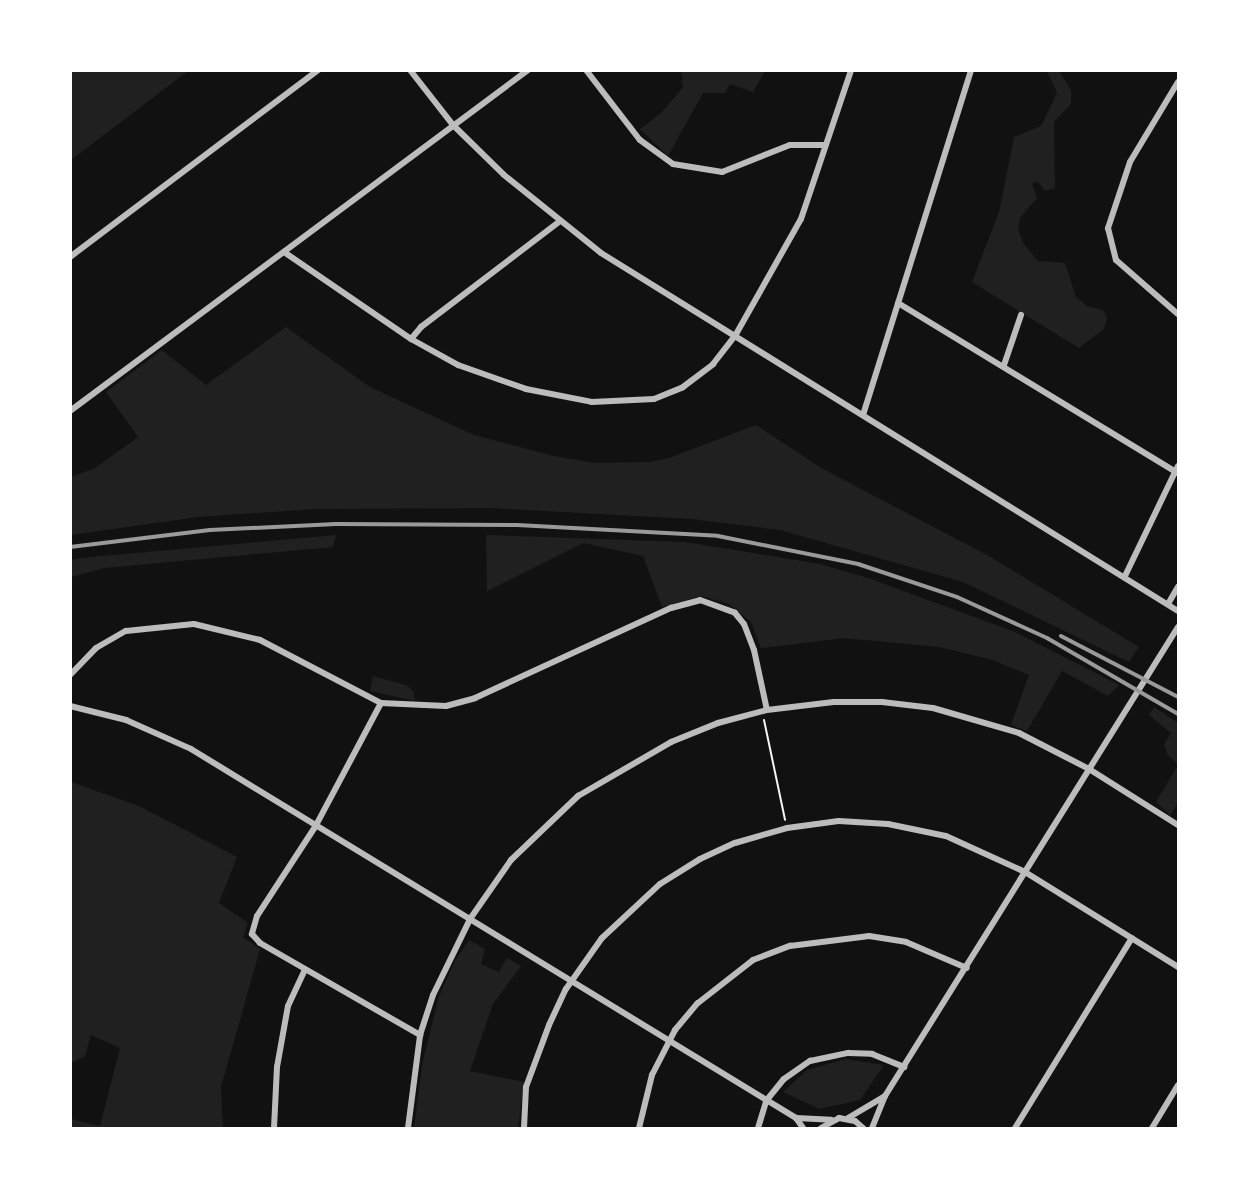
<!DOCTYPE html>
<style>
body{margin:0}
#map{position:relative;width:1249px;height:1199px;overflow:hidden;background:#111;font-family:"Roboto Serif",serif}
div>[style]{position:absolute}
.green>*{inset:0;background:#202020}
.path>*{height:2px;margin:-1px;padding:0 1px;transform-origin:1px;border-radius:1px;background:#f5f5f5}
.minor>*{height:6px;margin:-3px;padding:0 3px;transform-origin:3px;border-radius:3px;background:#bcbcbc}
.rail>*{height:4px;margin:-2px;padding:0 2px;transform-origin:2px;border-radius:2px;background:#9a9a9a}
span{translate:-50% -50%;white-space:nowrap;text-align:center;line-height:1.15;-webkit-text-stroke:4.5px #fff;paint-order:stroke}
.frame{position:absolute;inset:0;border:72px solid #fff;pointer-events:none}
</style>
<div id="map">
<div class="green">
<div style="clip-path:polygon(71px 70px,188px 70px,188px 71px,71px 160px)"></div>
<div style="clip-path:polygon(681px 71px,765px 71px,753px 92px,730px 84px,725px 93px,703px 93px,668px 156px,640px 129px,662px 112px,683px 87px)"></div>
<div style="clip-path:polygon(1047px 71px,1059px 71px,1071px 90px,1071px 104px,1054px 122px,1055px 188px,1045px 191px,1038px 182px,1032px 183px,1037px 198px,1020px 218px,1018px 229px,1023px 243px,1038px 261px,1065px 263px,1076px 297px,1087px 306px,1103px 310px,1107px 318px,1104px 329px,1079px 348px,972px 282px,999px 212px,1014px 137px,1041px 126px,1057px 93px)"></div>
<div style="clip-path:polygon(286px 327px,370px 387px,474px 435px,554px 456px,596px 463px,649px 462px,669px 458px,756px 425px,823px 469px,989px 556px,1139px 647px,1129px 662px,963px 582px,780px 530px,691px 519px,489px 508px,316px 509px,198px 517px,71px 535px,71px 477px,95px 468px,138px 437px,106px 392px,162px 350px,206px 385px)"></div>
<div style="clip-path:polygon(336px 535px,333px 547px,104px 568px,71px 577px,71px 560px,80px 558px)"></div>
<div style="clip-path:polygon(486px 535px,685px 542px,820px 564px,871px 579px,1015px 632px,1119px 685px,1108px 696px,1062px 671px,1027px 731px,1011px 725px,1029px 675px,993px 660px,939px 647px,843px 638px,761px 648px,751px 622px,729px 604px,701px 596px,662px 607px,643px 556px,583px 543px,487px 591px)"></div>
<div style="clip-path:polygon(373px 676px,406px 685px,413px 691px,415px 701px,370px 691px)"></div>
<div style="clip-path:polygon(1154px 707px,1178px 723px,1178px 765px,1167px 754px,1164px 744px,1171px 733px,1149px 715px)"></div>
<div style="clip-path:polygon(1178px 765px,1178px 803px,1170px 815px,1156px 802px)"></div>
<div style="clip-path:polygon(71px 782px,139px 806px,237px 857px,219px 903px,248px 923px,243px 937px,260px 949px,221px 1087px,223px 1128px,71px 1128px,71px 1119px,100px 1126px,120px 1048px,91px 1035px,85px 1056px,71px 1063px)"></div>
<div style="clip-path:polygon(469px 940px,485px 949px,481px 964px,499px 972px,507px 958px,521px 966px,493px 1004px,470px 1071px,524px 1082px,518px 1128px,414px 1128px,422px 1065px,439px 996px,455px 961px)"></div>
<div style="clip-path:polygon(845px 1059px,884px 1065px,860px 1100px,819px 1109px,783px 1092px,807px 1070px)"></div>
</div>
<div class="path">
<div style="left:764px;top:720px;width:102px;rotate:78.1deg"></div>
</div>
<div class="minor">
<div style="left:410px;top:70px;width:70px;rotate:52deg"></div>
<div style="left:453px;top:125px;width:71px;rotate:44.4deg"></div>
<div style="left:504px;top:175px;width:124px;rotate:38.8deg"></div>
<div style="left:601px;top:253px;width:679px;rotate:31.82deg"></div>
<div style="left:586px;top:70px;width:88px;rotate:52.4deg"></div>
<div style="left:640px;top:140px;width:41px;rotate:36deg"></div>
<div style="left:673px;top:164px;width:50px;rotate:9.3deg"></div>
<div style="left:722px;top:172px;width:73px;rotate:-21.7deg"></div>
<div style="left:790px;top:145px;width:35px"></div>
<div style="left:1178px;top:82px;width:93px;rotate:121deg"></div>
<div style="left:1130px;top:162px;width:70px;rotate:108.4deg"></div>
<div style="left:1108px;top:228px;width:33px;rotate:76deg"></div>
<div style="left:1116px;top:260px;width:82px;rotate:41.1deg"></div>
<div style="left:284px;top:252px;width:154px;rotate:34.4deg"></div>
<div style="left:411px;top:339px;width:54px;rotate:29deg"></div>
<div style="left:458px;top:365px;width:72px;rotate:19.4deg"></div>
<div style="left:526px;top:389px;width:67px;rotate:11.1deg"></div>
<div style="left:592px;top:402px;width:62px;rotate:-2.8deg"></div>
<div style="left:654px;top:399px;width:31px;rotate:-22deg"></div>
<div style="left:683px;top:387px;width:38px;rotate:-37deg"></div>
<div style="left:713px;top:364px;width:36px;rotate:-52deg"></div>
<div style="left:735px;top:336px;width:134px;rotate:-60.6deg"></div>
<div style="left:801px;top:219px;width:157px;rotate:-71.4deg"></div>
<div style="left:70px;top:257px;width:311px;rotate:-37deg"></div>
<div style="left:898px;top:303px;width:328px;rotate:31.3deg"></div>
<div style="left:411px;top:339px;width:16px;rotate:-50deg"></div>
<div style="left:421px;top:327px;width:173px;rotate:-37.3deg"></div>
<div style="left:1004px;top:365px;width:53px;rotate:-71.2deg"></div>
<div style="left:70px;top:411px;width:571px;rotate:-36.67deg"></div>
<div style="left:863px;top:415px;width:362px;rotate:-72.6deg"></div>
<div style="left:1125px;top:576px;width:122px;rotate:-64.3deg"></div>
<div style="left:1168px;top:604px;width:20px;rotate:-60deg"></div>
<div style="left:70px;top:675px;width:37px;rotate:-46deg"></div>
<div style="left:96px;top:648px;width:34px;rotate:-30deg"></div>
<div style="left:126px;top:631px;width:68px;rotate:-5.9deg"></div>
<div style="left:194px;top:624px;width:68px;rotate:13.6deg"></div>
<div style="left:260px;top:640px;width:136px;rotate:27.5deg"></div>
<div style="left:381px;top:703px;width:65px;rotate:2.6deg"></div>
<div style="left:446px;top:706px;width:30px;rotate:-15deg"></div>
<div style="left:475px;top:698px;width:216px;rotate:-24.7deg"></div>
<div style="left:671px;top:608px;width:30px;rotate:-15deg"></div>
<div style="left:700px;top:600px;width:37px;rotate:20deg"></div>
<div style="left:735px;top:613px;width:14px;rotate:51deg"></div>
<div style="left:744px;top:624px;width:28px;rotate:69deg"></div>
<div style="left:754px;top:650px;width:61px;rotate:77.8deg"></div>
<div style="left:381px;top:703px;width:140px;rotate:118deg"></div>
<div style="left:315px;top:827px;width:106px;rotate:123.1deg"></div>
<div style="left:257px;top:916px;width:19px;rotate:106deg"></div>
<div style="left:252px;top:934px;width:12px;rotate:48deg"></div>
<div style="left:260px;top:943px;width:185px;rotate:29.9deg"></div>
<div style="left:70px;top:706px;width:58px;rotate:14deg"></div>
<div style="left:126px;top:720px;width:71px;rotate:24deg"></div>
<div style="left:191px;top:749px;width:709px;rotate:31.38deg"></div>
<div style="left:796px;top:1118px;width:12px;rotate:55deg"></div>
<div style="left:796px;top:1118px;width:35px;rotate:3deg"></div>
<div style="left:848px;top:1118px;width:43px;rotate:-30.7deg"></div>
<div style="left:274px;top:1128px;width:61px;rotate:-87.2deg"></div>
<div style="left:277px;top:1067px;width:62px;rotate:-79.8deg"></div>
<div style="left:288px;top:1006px;width:40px;rotate:-65deg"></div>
<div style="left:408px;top:1128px;width:94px;rotate:-82.6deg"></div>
<div style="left:420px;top:1035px;width:42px;rotate:-72deg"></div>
<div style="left:433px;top:995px;width:85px;rotate:-64deg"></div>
<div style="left:470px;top:919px;width:72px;rotate:-55.2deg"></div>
<div style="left:511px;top:860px;width:93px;rotate:-43.7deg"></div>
<div style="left:578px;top:796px;width:108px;rotate:-30.1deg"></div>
<div style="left:671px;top:742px;width:51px;rotate:-22deg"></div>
<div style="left:718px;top:723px;width:51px;rotate:-14.9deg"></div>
<div style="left:767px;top:710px;width:67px;rotate:-6.8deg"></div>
<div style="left:834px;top:702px;width:48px"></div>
<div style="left:882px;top:702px;width:51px;rotate:6.7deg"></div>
<div style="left:933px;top:708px;width:90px;rotate:16.2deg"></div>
<div style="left:1019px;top:733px;width:79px;rotate:27.2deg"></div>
<div style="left:1089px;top:769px;width:105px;rotate:32.2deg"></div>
<div style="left:524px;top:1128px;width:41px;rotate:-87.2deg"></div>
<div style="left:526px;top:1087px;width:66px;rotate:-69.6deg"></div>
<div style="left:549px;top:1025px;width:40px;rotate:-65deg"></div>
<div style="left:566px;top:989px;width:62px;rotate:-54.8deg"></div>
<div style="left:602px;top:938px;width:79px;rotate:-43deg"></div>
<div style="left:660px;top:884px;width:47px;rotate:-32deg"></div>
<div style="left:700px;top:859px;width:38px;rotate:-25deg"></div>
<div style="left:735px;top:843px;width:54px;rotate:-16.1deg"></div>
<div style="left:787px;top:828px;width:52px;rotate:-7.7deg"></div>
<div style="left:839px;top:821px;width:49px;rotate:3.5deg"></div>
<div style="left:888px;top:824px;width:59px;rotate:11.7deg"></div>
<div style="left:946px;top:836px;width:87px;rotate:24.5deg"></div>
<div style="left:1025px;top:872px;width:180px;rotate:31.8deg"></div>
<div style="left:639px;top:1128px;width:55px;rotate:-76.2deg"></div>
<div style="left:652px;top:1075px;width:51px;rotate:-62.9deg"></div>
<div style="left:675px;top:1030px;width:35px;rotate:-50deg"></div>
<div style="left:698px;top:1003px;width:70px;rotate:-38deg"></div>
<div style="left:753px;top:960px;width:40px;rotate:-21deg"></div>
<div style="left:790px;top:946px;width:80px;rotate:-7.2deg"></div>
<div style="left:869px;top:936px;width:37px;rotate:9deg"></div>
<div style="left:906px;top:942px;width:66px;rotate:23.1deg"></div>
<div style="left:758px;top:1128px;width:28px;rotate:-73deg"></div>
<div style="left:766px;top:1101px;width:28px;rotate:-51deg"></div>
<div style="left:784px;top:1079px;width:32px;rotate:-35deg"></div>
<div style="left:810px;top:1061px;width:39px;rotate:-12deg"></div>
<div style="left:848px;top:1053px;width:24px;rotate:2deg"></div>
<div style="left:872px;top:1054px;width:35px;rotate:22deg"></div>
<div style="left:821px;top:1128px;width:21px;rotate:-29deg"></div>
<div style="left:839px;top:1118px;width:16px;rotate:11deg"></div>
<div style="left:855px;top:1121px;width:11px;rotate:41deg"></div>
<div style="left:872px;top:1128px;width:35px;rotate:-68deg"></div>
<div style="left:885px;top:1096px;width:553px;rotate:-58.01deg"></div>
<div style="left:1015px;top:1128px;width:223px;rotate:-58.4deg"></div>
<div style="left:1152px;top:1128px;width:50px;rotate:-58.8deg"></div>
</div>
<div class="rail">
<div style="left:70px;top:547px;width:141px;rotate:-6.9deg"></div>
<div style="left:210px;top:530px;width:126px;rotate:-2.7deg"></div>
<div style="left:336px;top:524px;width:181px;rotate:0.3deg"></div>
<div style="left:517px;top:525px;width:201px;rotate:3.1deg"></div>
<div style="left:718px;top:536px;width:143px;rotate:11.3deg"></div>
<div style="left:858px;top:564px;width:104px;rotate:18.4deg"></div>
<div style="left:957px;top:597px;width:99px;rotate:24.5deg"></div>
<div style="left:1047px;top:638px;width:151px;rotate:30.1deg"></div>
<div style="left:1061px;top:636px;width:132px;rotate:27.5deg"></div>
</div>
<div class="frame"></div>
</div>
